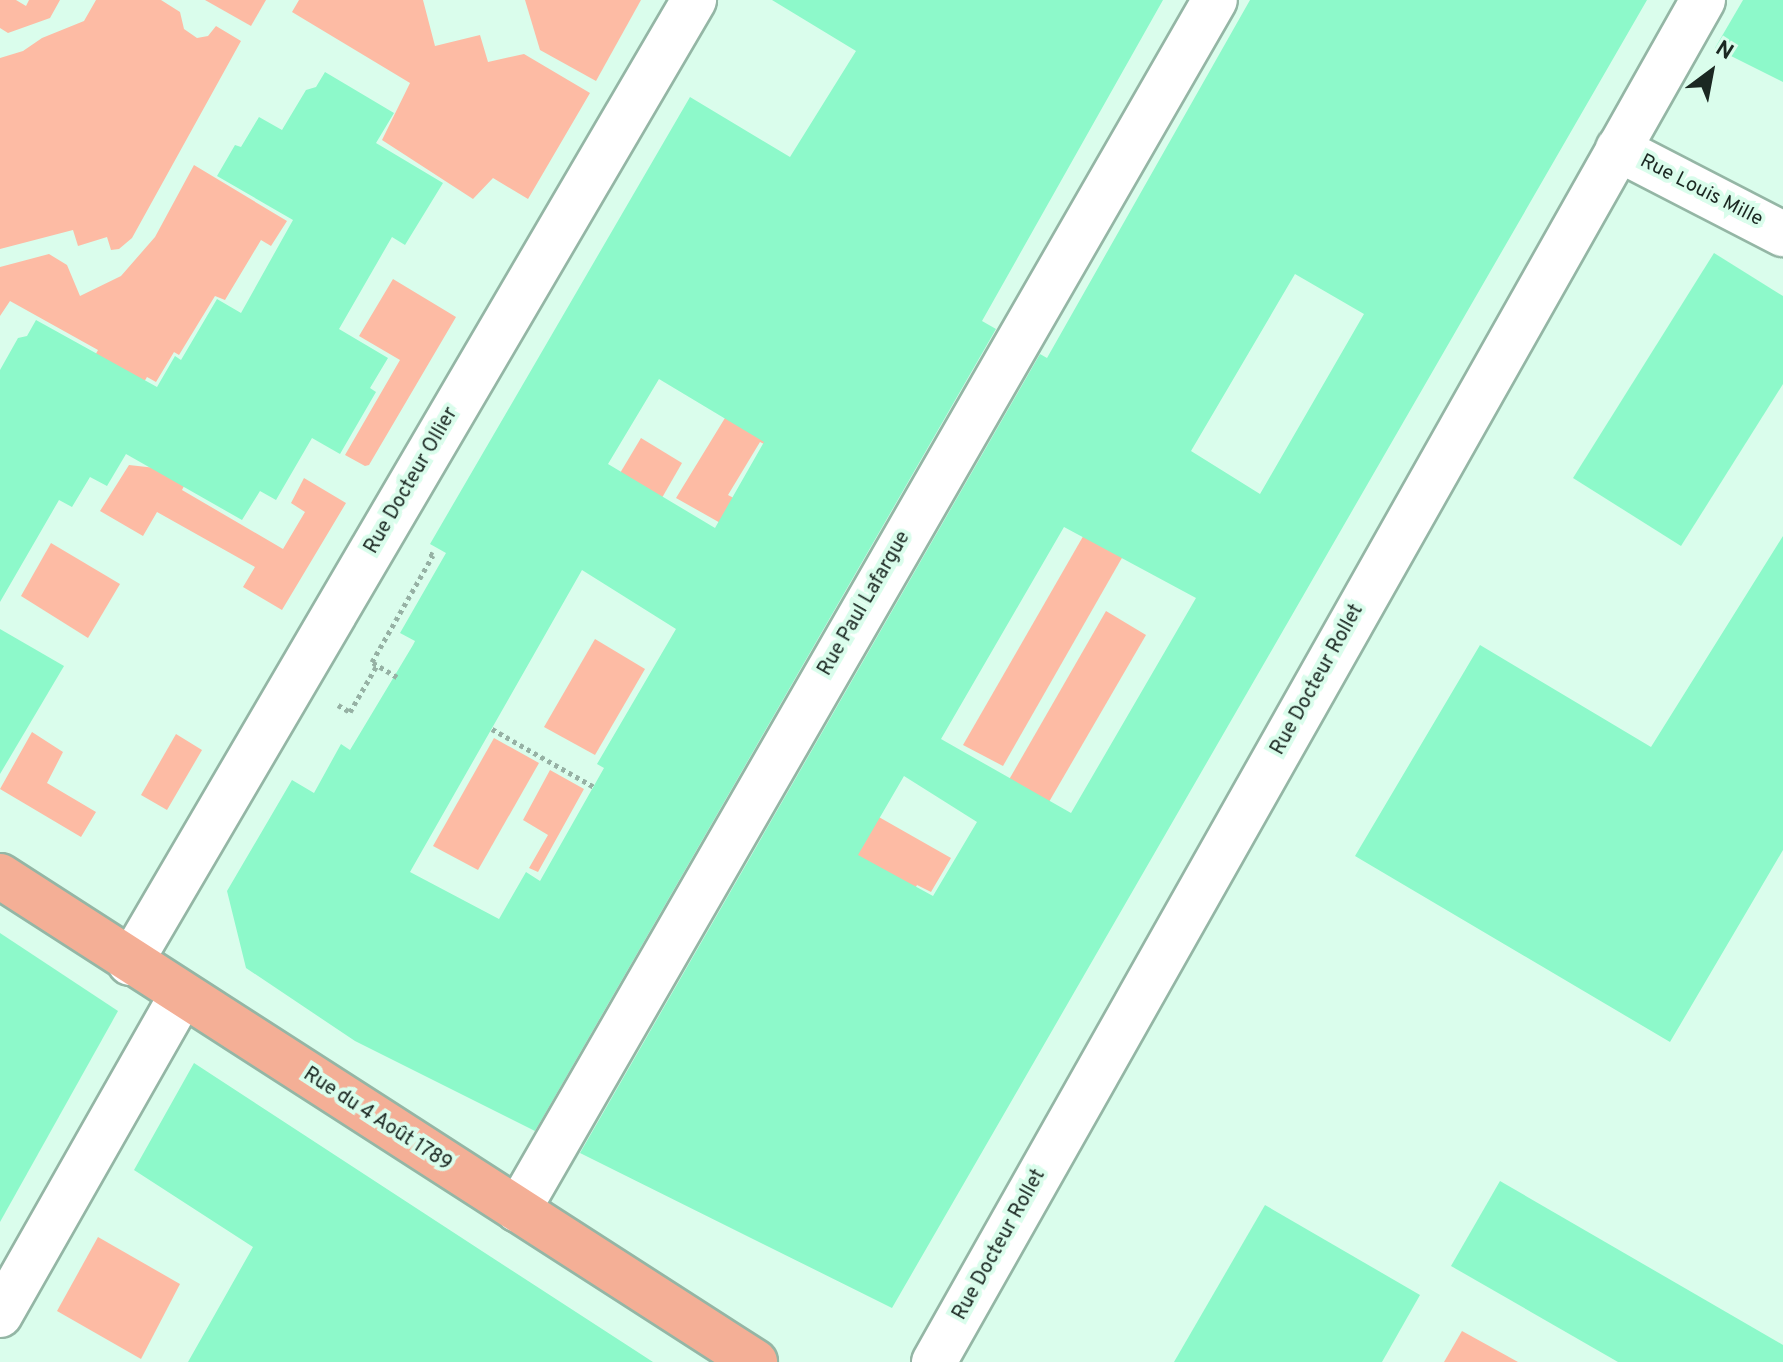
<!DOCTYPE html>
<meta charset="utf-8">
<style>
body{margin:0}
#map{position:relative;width:1783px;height:1362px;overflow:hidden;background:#dafdec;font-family:Overpass,sans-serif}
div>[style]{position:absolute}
.green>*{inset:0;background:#fdbba4}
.building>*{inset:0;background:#8df9ca}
.path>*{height:5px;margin-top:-2.5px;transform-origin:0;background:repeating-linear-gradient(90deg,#96b1a4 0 4px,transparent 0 8px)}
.roads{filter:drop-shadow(2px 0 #94b6a5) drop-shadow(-2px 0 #94b6a5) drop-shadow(0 2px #94b6a5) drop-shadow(0 -2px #94b6a5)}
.minor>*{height:44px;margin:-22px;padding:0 22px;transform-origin:22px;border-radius:22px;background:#fff}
.major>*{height:44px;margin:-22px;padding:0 22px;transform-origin:22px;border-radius:22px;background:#f4af96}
span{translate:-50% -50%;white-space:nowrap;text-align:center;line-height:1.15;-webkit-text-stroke:8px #dafdec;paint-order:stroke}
.street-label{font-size:20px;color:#1b2822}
.north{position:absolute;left:1671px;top:32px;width:80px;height:80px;-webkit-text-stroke:6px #dafdec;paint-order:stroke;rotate:32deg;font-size:22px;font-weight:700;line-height:32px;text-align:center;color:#1b2822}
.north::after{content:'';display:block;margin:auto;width:28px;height:36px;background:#1b2822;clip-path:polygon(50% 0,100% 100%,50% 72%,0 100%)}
</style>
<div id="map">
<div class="green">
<div style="clip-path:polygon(0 0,16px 0,26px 6px,29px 0,60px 0,50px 18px,8px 33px,0 28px)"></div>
<div style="clip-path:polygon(96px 0,161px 0,180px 12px,184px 29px,197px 38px,208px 36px,216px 26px,241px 41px,132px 238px,119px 249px,111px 250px,107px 237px,78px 246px,73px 230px,0 249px,0 58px,23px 51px,42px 38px,84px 21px)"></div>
<div style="clip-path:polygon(205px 0,266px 0,251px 26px)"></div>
<div style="clip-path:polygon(299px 0,423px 0,435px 46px,480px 35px,488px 62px,524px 54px,590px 93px,528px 199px,493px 178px,473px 199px,382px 140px,410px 83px,292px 12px)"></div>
<div style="clip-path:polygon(525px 0,641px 0,596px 81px,540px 50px)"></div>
<div style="clip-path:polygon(194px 165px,287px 221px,271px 246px,261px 240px,225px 300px,215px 296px,179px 355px,174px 352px,156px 382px,147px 377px,128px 409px,87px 370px,98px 350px,10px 301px,0 316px,0 267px,49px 254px,67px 265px,80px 296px,121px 276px,155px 237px)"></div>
<div style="clip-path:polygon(393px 279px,456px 317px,369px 465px,365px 466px,345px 455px,400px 360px,359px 336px)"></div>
<div style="clip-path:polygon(766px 351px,770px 447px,760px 442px,728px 495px,745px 504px,731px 529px,676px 498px)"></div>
<div style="clip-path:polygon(641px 438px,682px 463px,632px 550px,589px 525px)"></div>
<div style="clip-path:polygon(129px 465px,191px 472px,182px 490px,283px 549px,305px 512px,291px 503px,304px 478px,346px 503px,282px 610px,243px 587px,255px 567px,157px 512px,143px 536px,100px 511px)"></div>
<div style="clip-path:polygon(1085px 533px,1123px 556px,1003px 766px,963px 745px)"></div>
<div style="clip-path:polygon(51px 543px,120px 584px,88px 638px,21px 596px)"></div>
<div style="clip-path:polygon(1106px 611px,1146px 635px,1035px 826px,995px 804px)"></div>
<div style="clip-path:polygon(595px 639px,645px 669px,595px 755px,544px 727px)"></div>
<div style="clip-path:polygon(32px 732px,63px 752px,47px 783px,96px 812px,81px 837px,0 789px)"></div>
<div style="clip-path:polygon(176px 734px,202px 750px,167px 810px,141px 795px)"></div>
<div style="clip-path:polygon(494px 738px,539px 763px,478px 870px,433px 846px)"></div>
<div style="clip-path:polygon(550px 770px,584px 789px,538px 872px,529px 868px,548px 835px,523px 820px)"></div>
<div style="clip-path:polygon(870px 812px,951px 858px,931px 892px,917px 885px,890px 937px,843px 858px)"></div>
<div style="clip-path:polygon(98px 1237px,180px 1284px,141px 1359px,57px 1311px)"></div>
<div style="clip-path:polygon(1462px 1331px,1518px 1362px,1444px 1362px)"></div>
</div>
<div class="building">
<div style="clip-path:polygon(evenodd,772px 0,1163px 0,982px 321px,996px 329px,535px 1131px,355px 1041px,246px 968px,227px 891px,292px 780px,314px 793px,341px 744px,350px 750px,413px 645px,415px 641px,400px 633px,446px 553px,430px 544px,690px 97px,790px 157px,856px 51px,772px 0,659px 379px,764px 442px,715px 528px,608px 464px,659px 379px,772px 0,582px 570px,676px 629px,597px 764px,604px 768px,540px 881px,526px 872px,499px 919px,410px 872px,582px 570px)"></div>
<div style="clip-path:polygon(evenodd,1250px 0,1647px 0,892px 1308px,580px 1153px,1040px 354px,1047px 358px,1250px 0,1295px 274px,1364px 314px,1260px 494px,1191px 451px,1295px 274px,1250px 0,1064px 527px,1196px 598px,1071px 813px,941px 739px,1064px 527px,1250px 0,904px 776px,977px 822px,933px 896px,858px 855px,904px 776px)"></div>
<div style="clip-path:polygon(1743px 0,1783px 0,1783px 82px,1715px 48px)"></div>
<div style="clip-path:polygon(325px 72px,394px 113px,376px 143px,443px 183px,405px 245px,392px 237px,339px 329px,388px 358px,370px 388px,376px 392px,340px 454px,312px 438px,276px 500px,260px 491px,242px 520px,126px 454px,107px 486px,90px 477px,72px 507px,59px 500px,0 602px,0 370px,18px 338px,27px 336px,36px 320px,157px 387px,175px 356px,181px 360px,217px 299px,241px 313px,293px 220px,217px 176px,235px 145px,241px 147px,259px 117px,282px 130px,306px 90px,316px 87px)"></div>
<div style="clip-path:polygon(1714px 253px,1783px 296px,1783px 384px,1681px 546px,1573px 478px)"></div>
<div style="clip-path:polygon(1783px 536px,1783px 850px,1670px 1042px,1355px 856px,1480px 645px,1651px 747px)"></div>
<div style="clip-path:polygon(0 629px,64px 666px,0 774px)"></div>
<div style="clip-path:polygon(0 933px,118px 1011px,0 1222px)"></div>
<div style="clip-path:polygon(194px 1063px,485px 1253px,653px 1362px,188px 1362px,253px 1247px,134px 1170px)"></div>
<div style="clip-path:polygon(1500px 1181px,1783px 1345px,1783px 1362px,1618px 1362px,1451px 1266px)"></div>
<div style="clip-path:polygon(1265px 1205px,1420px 1295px,1382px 1362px,1174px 1362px)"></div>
</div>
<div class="path">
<div style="left:397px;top:677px;width:29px;rotate:-149deg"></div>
<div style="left:372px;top:662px;width:123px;rotate:-60.3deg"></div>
<div style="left:433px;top:555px;width:7px;rotate:-153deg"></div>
<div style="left:338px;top:705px;width:14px;rotate:30deg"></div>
<div style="left:350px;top:712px;width:54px;rotate:-60.1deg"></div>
<div style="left:492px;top:729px;width:117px;rotate:29.6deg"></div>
</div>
<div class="roads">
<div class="minor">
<div style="left:1618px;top:149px;width:186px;rotate:27.3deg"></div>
<div style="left:130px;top:963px;width:1116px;rotate:-59.64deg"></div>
<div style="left:518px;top:1210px;width:1396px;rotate:-60.06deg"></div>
<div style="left:0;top:1315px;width:368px;rotate:-60.4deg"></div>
<div style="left:934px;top:1362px;width:1564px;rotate:-60.55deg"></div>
</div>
<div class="major">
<div style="left:0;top:876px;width:898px;rotate:32.77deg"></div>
</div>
</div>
<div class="street-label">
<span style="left:1701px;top:191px;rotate:27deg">Rue Louis Mille</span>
<span style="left:412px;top:481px;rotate:-60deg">Rue Docteur Ollier</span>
<span style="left:865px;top:604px;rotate:-60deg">Rue Paul Lafargue</span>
<span style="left:1318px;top:680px;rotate:-61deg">Rue Docteur Rollet</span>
<span style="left:377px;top:1120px;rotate:33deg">Rue du 4 Août 1789</span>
<span style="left:1000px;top:1245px;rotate:-61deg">Rue Docteur Rollet</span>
</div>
<div class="north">N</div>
</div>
